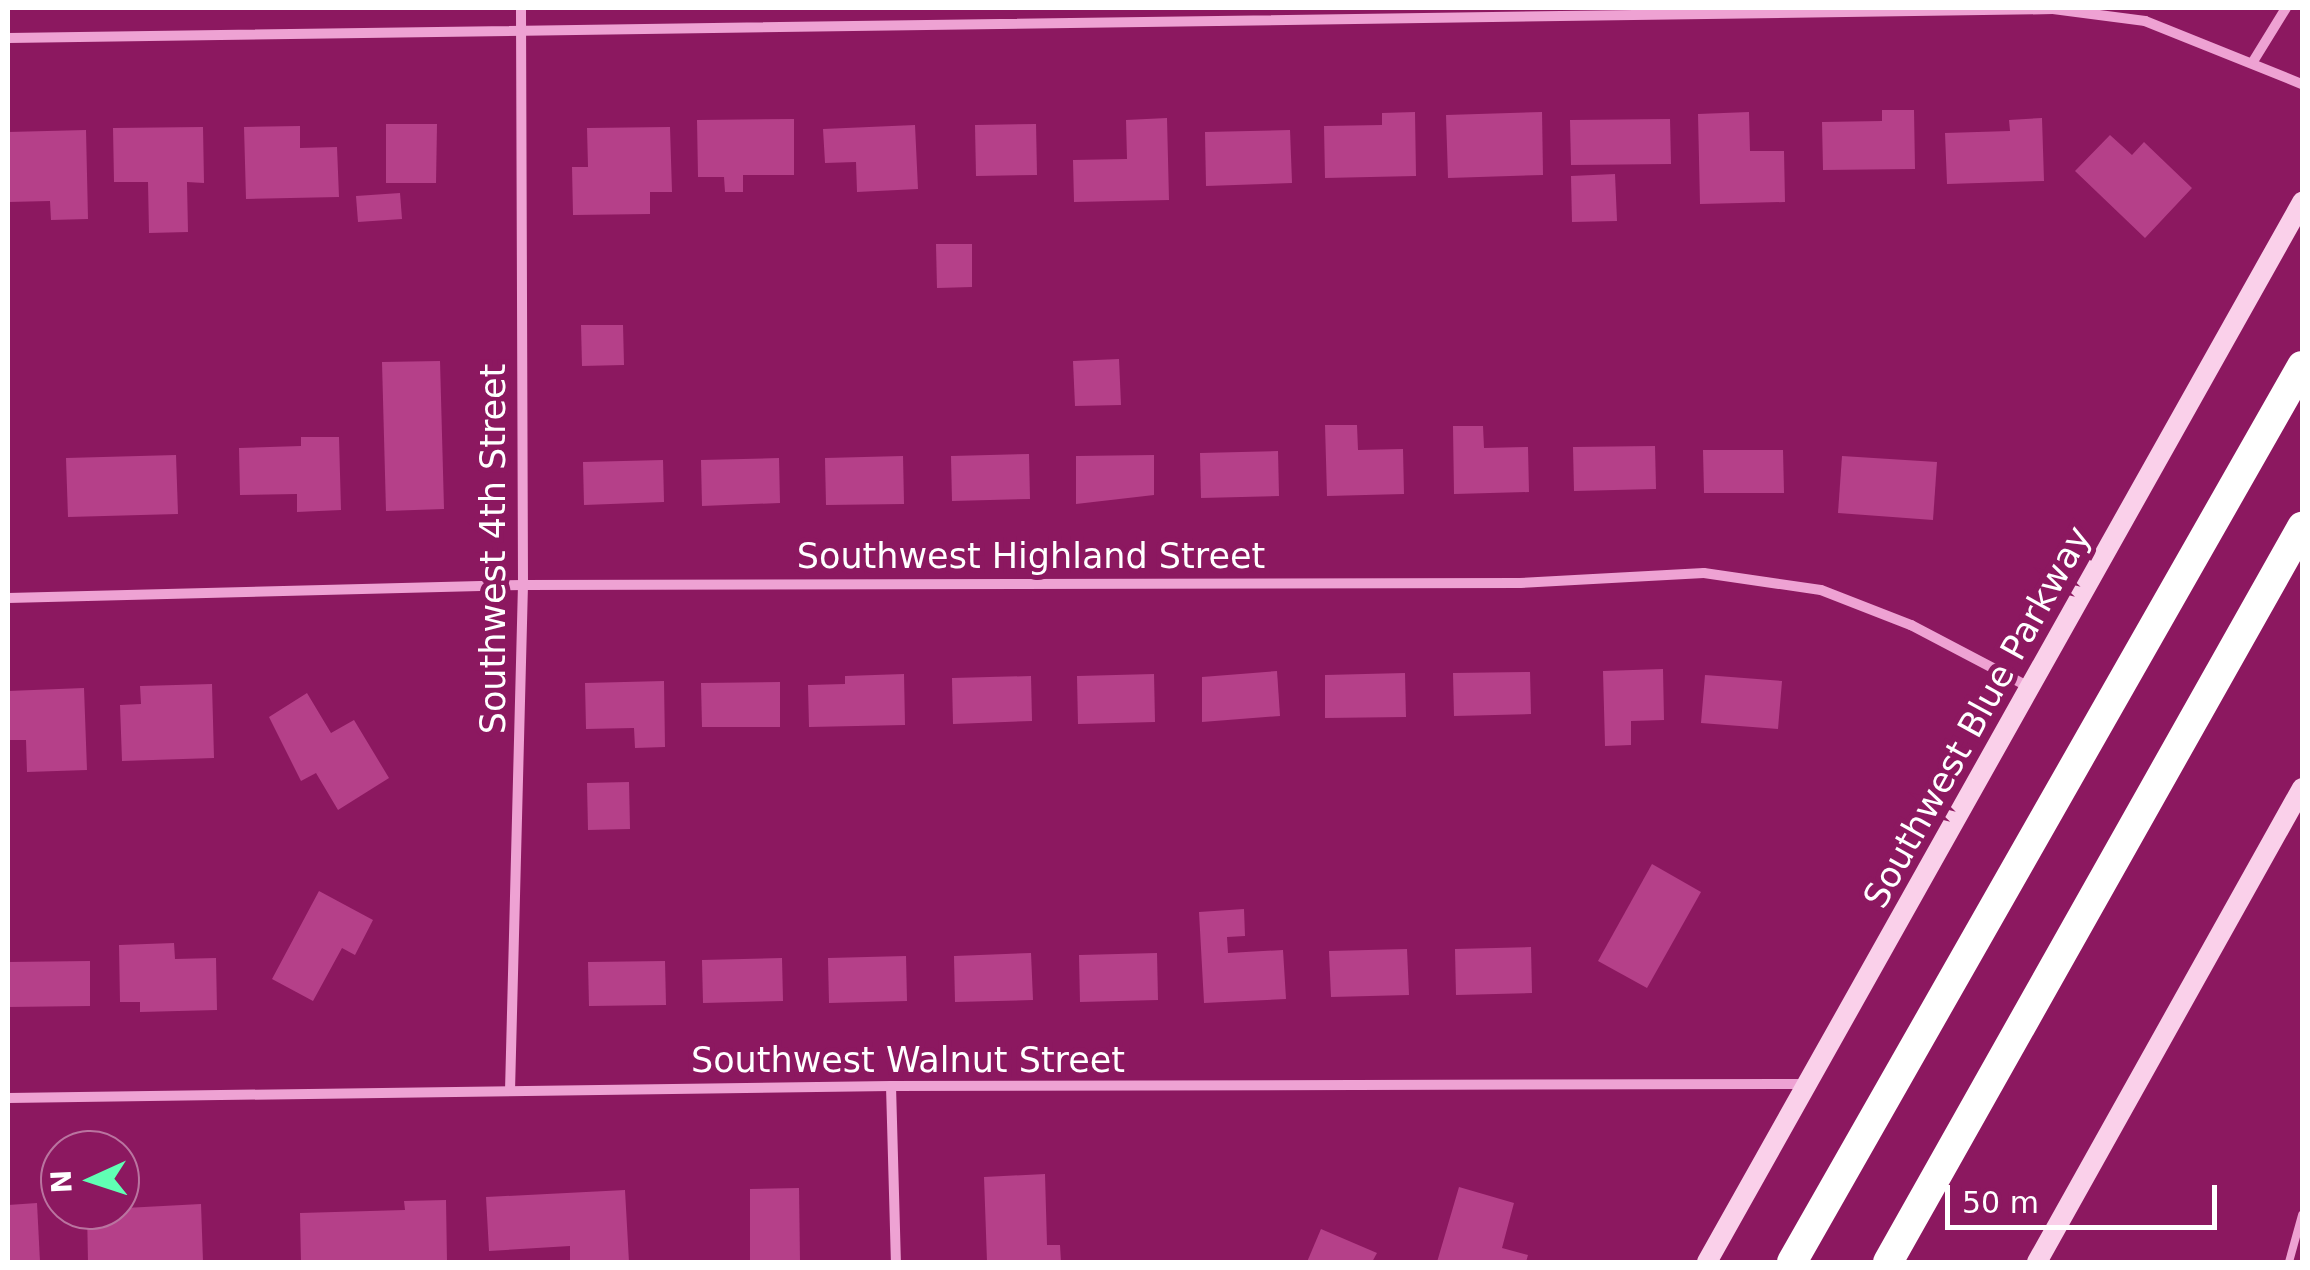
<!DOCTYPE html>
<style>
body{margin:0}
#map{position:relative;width:2310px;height:1270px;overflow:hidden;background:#8c1860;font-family:"DejaVu Sans",sans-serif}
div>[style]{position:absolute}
.building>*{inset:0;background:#b54089}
.lane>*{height:8px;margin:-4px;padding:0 4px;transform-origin:4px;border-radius:4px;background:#eea2d3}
.street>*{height:10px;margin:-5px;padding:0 5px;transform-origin:5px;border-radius:5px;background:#eea2d3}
.secondary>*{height:20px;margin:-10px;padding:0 10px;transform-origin:10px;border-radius:10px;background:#fad0ea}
.highway>*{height:30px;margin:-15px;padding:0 15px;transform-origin:15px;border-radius:15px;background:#fff}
span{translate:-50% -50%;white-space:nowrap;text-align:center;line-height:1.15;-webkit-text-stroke:10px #8c1860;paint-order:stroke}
.street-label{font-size:35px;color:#fff}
.frame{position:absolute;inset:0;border:10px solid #fff;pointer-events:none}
.north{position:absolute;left:40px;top:1130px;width:100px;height:100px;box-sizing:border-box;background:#8c1860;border:2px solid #ba74a0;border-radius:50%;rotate:267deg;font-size:28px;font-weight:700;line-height:40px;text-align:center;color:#fff}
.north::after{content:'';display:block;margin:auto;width:35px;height:45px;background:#60ffb4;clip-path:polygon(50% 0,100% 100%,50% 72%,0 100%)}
.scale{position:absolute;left:1945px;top:1185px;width:272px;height:45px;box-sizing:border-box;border:5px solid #fff;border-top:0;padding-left:12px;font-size:30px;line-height:35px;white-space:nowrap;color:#fff;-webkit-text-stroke:8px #8c1860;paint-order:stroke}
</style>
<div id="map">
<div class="building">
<div style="clip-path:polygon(1882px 110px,1914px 110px,1915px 169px,1823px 170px,1822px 122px,1882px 121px)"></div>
<div style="clip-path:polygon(1415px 112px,1416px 176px,1325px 178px,1324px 126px,1382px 125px,1382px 113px)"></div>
<div style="clip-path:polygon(1542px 112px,1543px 175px,1448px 178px,1446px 115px)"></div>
<div style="clip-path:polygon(1749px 112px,1750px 151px,1784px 151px,1785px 202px,1700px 204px,1698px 114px)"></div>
<div style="clip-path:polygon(1167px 118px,1169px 200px,1074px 202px,1073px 160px,1127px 159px,1126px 120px)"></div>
<div style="clip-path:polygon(2042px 118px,2044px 181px,1947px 184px,1945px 133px,2010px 131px,2009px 120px)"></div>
<div style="clip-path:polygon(794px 119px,794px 175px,743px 175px,743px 192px,725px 192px,724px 177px,698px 177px,697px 120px)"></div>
<div style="clip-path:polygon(1670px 119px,1671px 164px,1571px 165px,1570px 120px)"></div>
<div style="clip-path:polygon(386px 124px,437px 124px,436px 183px,386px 183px)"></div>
<div style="clip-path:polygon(1036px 124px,1037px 175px,976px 176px,975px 125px)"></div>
<div style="clip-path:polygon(915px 125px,918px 189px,857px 192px,856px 162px,825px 163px,823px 129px)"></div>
<div style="clip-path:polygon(300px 126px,300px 148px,337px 147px,339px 197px,246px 199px,244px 127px)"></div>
<div style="clip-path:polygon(203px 127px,204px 183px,187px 182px,188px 232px,149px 233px,148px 182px,114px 182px,113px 128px)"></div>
<div style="clip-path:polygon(670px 127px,672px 192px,650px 192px,650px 214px,573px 215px,572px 167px,588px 167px,587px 128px)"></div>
<div style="clip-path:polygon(86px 130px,88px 219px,51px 220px,50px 201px,8px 202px,8px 132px)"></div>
<div style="clip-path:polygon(1290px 130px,1292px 183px,1206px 186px,1205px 132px)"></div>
<div style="clip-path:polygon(2110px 135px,2132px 155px,2144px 142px,2192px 188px,2145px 238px,2075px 171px)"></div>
<div style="clip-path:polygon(1615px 174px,1617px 221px,1572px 222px,1571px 176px)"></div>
<div style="clip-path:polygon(400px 193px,402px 219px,358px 222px,356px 196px)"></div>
<div style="clip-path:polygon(936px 244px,972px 244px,972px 287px,937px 288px)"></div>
<div style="clip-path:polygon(581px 325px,623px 325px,624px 365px,582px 366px)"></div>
<div style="clip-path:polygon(1119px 359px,1121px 405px,1075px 406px,1073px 361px)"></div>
<div style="clip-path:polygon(440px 361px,444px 509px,386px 511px,382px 362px)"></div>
<div style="clip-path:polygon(1325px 425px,1357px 425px,1358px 450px,1403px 449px,1404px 494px,1327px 496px)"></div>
<div style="clip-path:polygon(1453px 426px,1483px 426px,1484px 448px,1528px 447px,1529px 492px,1454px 494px)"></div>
<div style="clip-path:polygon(301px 437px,339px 437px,341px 510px,297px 512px,297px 494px,240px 495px,239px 448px,301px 446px)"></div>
<div style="clip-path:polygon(1655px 446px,1656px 489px,1574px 491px,1573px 447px)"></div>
<div style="clip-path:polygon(1703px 450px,1783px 450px,1784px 493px,1704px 493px)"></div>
<div style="clip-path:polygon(1278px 451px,1279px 496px,1201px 498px,1200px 453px)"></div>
<div style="clip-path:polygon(1029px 454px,1030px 499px,952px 501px,951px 456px)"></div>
<div style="clip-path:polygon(176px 455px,178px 514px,68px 517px,66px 458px)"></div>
<div style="clip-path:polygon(1154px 455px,1154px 495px,1076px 504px,1076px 456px)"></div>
<div style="clip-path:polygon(903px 456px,904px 504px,826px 505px,825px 458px)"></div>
<div style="clip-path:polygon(1842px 456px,1937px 462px,1933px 520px,1838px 513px)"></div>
<div style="clip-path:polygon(779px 458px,780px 503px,702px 506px,701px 460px)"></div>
<div style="clip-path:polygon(663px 460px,664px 502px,584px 505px,583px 462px)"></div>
<div style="clip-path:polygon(1663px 669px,1664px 720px,1631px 721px,1631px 745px,1605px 746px,1603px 671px)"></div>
<div style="clip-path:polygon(1277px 671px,1280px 716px,1202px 722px,1202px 677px)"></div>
<div style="clip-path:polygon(1530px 672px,1531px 714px,1454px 716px,1453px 673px)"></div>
<div style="clip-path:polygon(1405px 673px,1406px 717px,1325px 718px,1325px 675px)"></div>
<div style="clip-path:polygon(904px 674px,905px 725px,809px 727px,808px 685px,845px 684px,845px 676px)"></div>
<div style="clip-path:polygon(1154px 674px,1155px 722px,1078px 724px,1077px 676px)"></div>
<div style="clip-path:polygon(1705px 675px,1782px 681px,1778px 729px,1701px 723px)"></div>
<div style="clip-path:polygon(1031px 676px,1032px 721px,953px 724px,952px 678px)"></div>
<div style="clip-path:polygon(664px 681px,665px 747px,635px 748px,634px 728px,586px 729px,585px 683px)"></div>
<div style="clip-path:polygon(780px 682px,780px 727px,702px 727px,701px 683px)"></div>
<div style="clip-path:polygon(212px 684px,214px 758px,122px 761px,120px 705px,141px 704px,140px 686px)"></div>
<div style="clip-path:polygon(84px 688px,87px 770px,27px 772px,26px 740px,8px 740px,8px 691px)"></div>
<div style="clip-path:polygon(307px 693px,331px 733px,354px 720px,389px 778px,338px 810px,316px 773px,301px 781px,269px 717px)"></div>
<div style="clip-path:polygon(629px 782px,630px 829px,588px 830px,587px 783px)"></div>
<div style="clip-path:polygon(1652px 864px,1701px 892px,1647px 988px,1598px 961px)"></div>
<div style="clip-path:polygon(319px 891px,373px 920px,355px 955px,342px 948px,313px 1001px,272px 979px)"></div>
<div style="clip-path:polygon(1244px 909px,1245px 936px,1227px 937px,1228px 953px,1283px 950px,1286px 999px,1204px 1003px,1199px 912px)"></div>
<div style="clip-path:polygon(174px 943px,175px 959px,216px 958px,217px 1010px,140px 1012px,140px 1002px,120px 1002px,119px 945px)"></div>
<div style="clip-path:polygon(1531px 947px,1532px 993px,1456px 995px,1455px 949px)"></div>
<div style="clip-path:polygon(1407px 949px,1409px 995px,1331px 997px,1329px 951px)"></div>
<div style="clip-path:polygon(1031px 953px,1033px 1000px,955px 1002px,954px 956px)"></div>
<div style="clip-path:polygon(1157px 953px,1158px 1000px,1080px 1002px,1079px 955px)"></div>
<div style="clip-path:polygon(906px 956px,907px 1001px,829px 1003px,828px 958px)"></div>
<div style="clip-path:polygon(782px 958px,783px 1001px,703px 1003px,702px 960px)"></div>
<div style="clip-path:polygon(90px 961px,90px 1006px,8px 1007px,8px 962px)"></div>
<div style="clip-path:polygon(665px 961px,666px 1005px,589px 1006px,588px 962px)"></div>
<div style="clip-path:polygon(1045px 1174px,1047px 1245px,1060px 1245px,1061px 1262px,987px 1262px,984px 1177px)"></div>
<div style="clip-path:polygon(1459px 1187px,1514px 1203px,1502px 1248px,1528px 1255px,1526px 1262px,1437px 1262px)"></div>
<div style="clip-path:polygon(799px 1188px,800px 1262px,750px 1262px,750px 1189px)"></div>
<div style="clip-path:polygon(625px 1190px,629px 1262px,570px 1262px,570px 1246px,489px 1251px,486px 1197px)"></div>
<div style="clip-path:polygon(446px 1200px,447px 1262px,301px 1262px,300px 1213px,405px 1210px,404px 1201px)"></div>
<div style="clip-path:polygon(37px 1203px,40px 1262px,8px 1262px,8px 1205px)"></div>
<div style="clip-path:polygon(201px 1204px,203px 1262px,88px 1262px,87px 1210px)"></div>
<div style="clip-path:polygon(1321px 1229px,1377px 1253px,1372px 1262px,1307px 1262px)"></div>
</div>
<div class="lane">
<div style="left:2289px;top:1262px;width:49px;rotate:-74.5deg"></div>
</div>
<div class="street">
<div style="left:8px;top:38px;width:2045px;rotate:-0.81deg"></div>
<div style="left:2053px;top:9px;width:93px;rotate:7.4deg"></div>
<div style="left:2145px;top:21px;width:169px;rotate:21.9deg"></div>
<div style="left:2254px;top:60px;width:61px;rotate:-58.4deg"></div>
<div style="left:8px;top:598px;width:515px;rotate:-1.45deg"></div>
<div style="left:523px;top:585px;width:997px;rotate:-0.11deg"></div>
<div style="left:1520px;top:583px;width:184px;rotate:-3.1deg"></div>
<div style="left:1704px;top:573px;width:118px;rotate:8.3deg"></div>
<div style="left:1821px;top:590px;width:97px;rotate:21.3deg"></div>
<div style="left:1911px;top:625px;width:136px;rotate:27.7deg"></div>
<div style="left:891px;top:1086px;width:176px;rotate:88.4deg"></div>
<div style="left:510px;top:1091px;width:506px;rotate:-88.53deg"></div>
<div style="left:523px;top:585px;width:577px;rotate:-90.2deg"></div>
<div style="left:8px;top:1098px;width:883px;rotate:-0.78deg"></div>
<div style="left:891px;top:1086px;width:915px;rotate:-0.13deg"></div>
</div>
<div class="secondary">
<div style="left:1707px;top:1262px;width:1216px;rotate:-60.69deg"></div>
<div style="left:2037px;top:1262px;width:543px;rotate:-60.79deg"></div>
</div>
<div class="highway">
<div style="left:1792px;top:1262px;width:1031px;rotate:-60.35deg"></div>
<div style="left:1888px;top:1262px;width:844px;rotate:-60.61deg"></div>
</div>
<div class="street-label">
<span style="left:493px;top:549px;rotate:-90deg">Southwest 4th Street</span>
<span style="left:1031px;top:556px">Southwest Highland Street</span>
<span style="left:1977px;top:717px;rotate:-61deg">Southwest Blue Parkway</span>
<span style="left:908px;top:1060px">Southwest Walnut Street</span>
</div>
<div class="frame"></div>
<div class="north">N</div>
<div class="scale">50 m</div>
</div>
